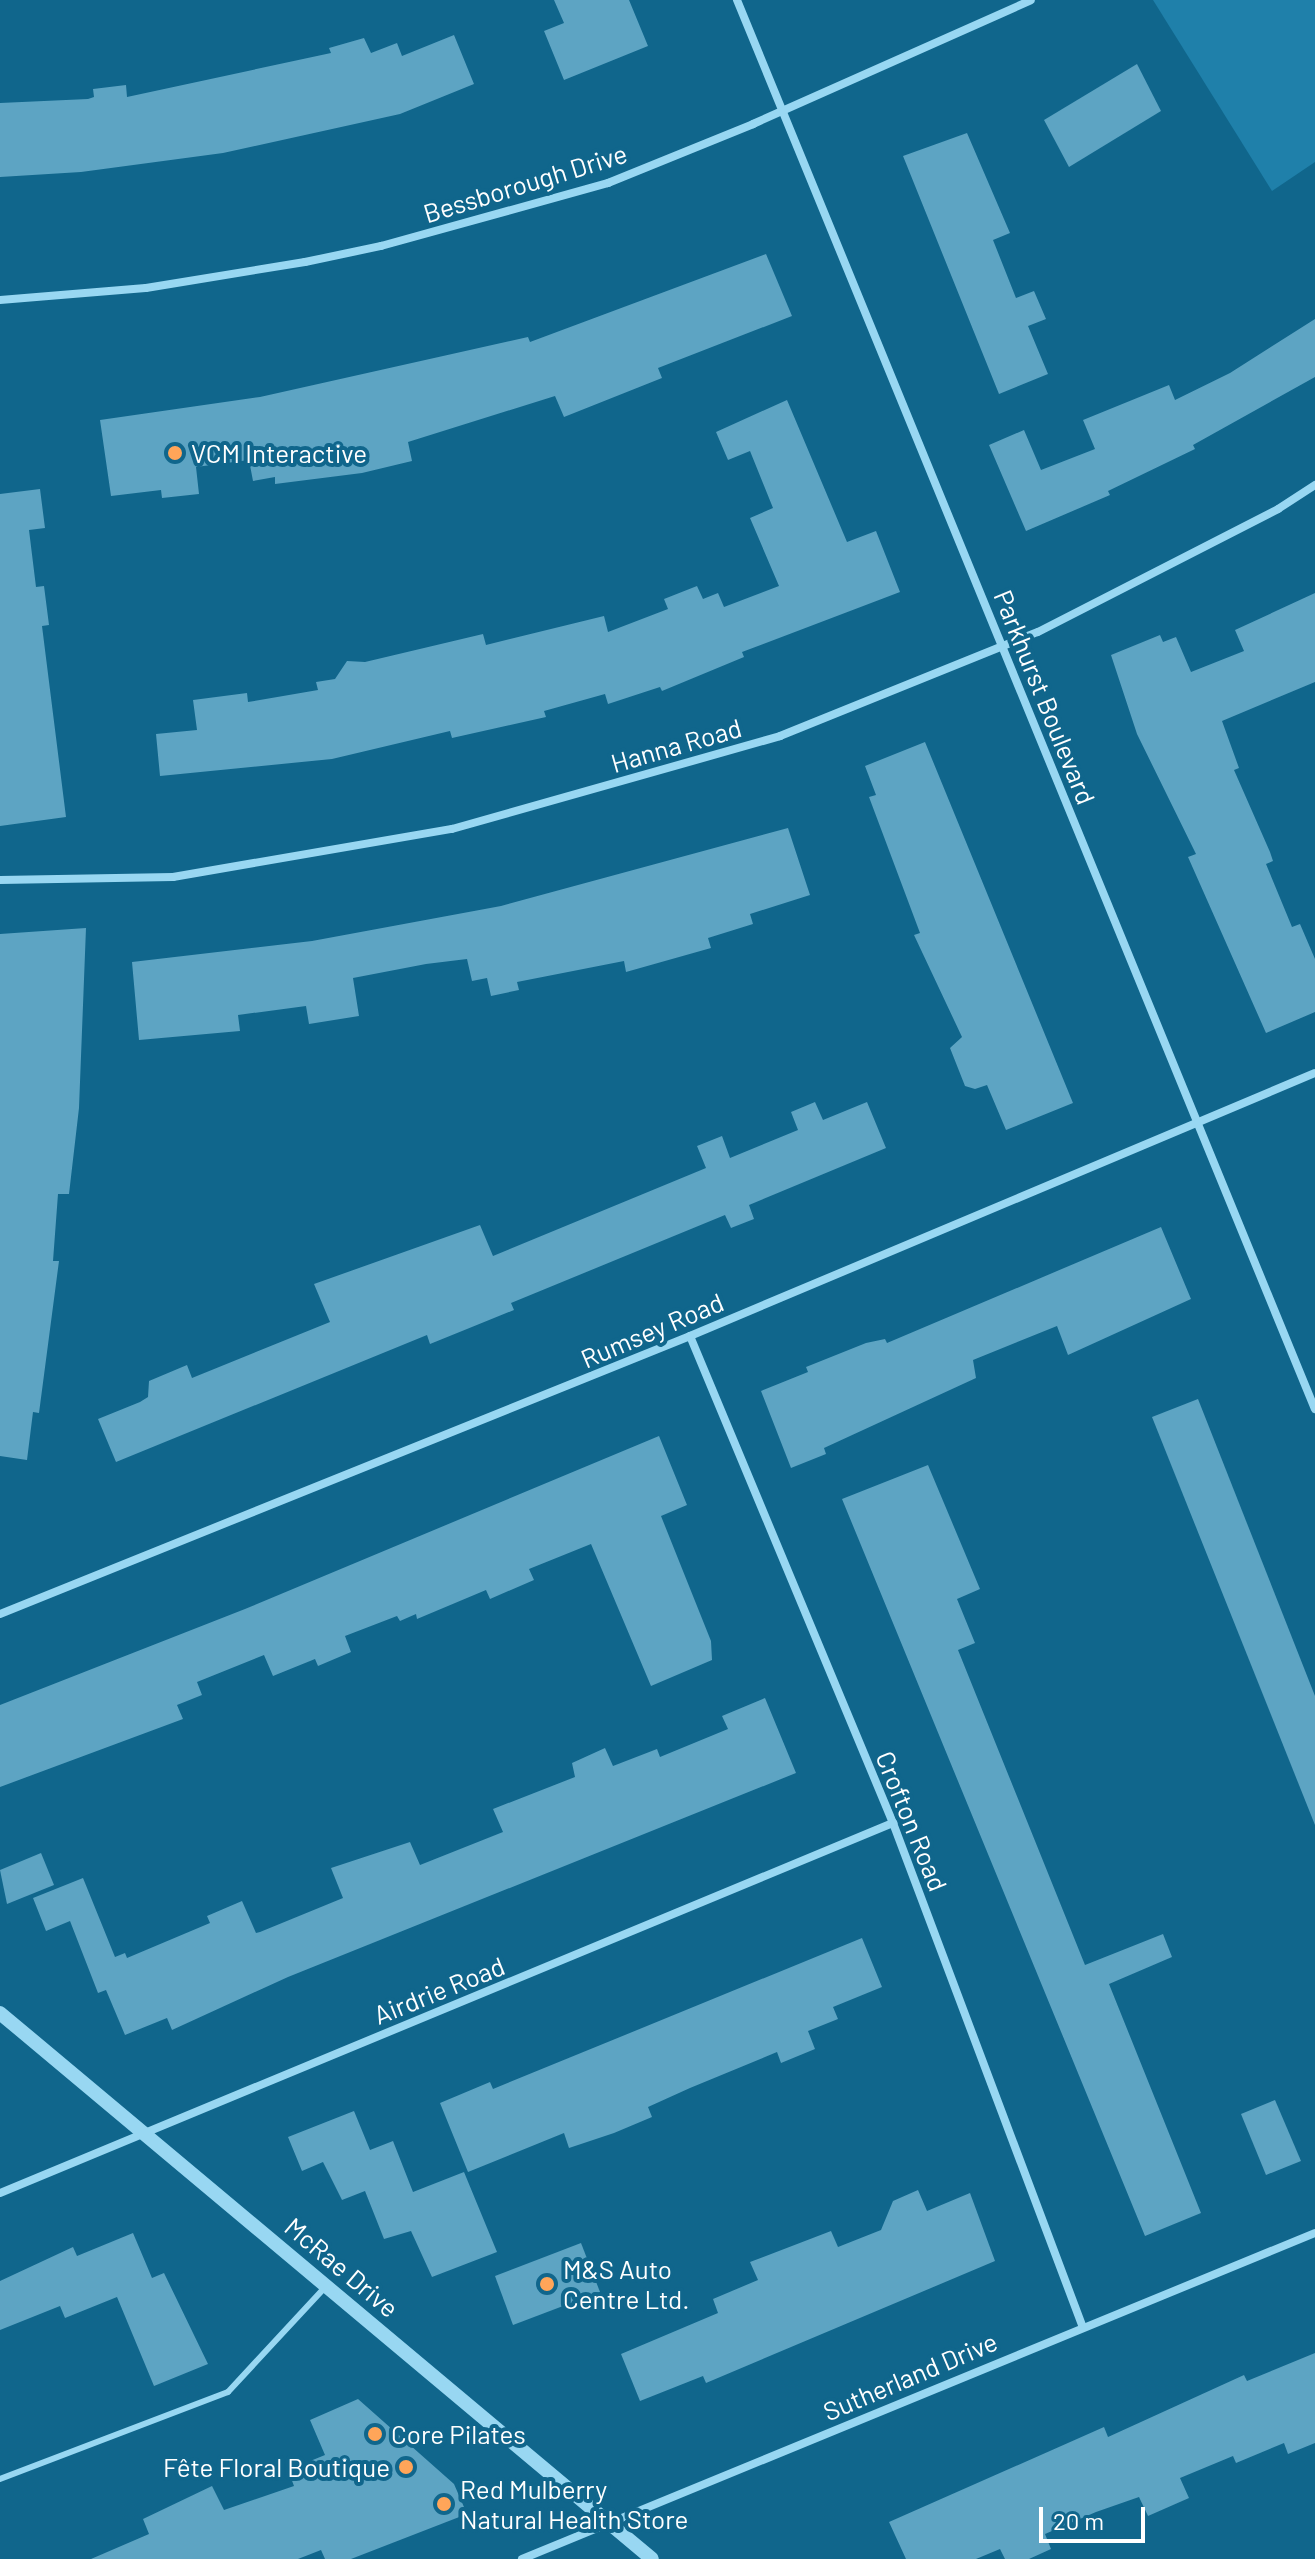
<!DOCTYPE html>
<meta charset="utf-8">
<style>
body{margin:0}
#map{position:relative;width:1315px;height:2559px;overflow:hidden;background:#10668c;font-family:Barlow,sans-serif}
div>[style]{position:absolute}
.green>*{inset:0;background:#1f80aa}
.building>*{inset:0;background:#5da4c3}
.service>*{height:6px;margin:-3px;padding:0 3px;transform-origin:3px;border-radius:3px;background:#98d7f2}
.minor>*{height:8px;margin:-4px;padding:0 4px;transform-origin:4px;border-radius:4px;background:#98d7f2}
.tertiary>*{height:14px;margin:-7px;padding:0 7px;transform-origin:7px;border-radius:7px;background:#98d7f2}
.dots>*{width:22px;height:22px;translate:-50% -50%;box-sizing:border-box;border:4px solid #10668c;border-radius:50%}
span{translate:-50% -50%;white-space:nowrap;text-align:center;line-height:1.15;-webkit-text-stroke:8px #10668c;paint-order:stroke}
.street-label{font-size:26px;color:#fff}
.poi-label{font-size:26px;color:#fff}
.left{translate:0 -50%;text-align:left}
.right{translate:-100% -50%;text-align:right}
.scale{position:absolute;left:1039px;top:2507px;width:106px;height:36px;box-sizing:border-box;border:4px solid #fff;border-top:0;padding-left:10px;font-size:24px;line-height:28px;white-space:nowrap;color:#fff;-webkit-text-stroke:6px #10668c;paint-order:stroke}
</style>
<div id="map">
<div class="green">
<div style="clip-path:polygon(1153px 0,1315px 0,1315px 162px,1272px 191px)"></div>
</div>
<div class="building">
<div style="clip-path:polygon(554px 0,629px 0,648px 46px,564px 80px,544px 31px,564px 23px)"></div>
<div style="clip-path:polygon(454px 35px,474px 84px,400px 114px,223px 153px,81px 172px,0 177px,0 103px,88px 99px,94px 97px,93px 89px,126px 85px,127px 97px,331px 53px,329px 48px,364px 38px,371px 53px,397px 43px,402px 56px)"></div>
<div style="clip-path:polygon(1137px 64px,1161px 111px,1069px 167px,1044px 120px)"></div>
<div style="clip-path:polygon(967px 133px,1010px 233px,993px 240px,1016px 298px,1034px 291px,1046px 319px,1028px 326px,1048px 374px,999px 394px,903px 156px)"></div>
<div style="clip-path:polygon(766px 254px,792px 316px,658px 368px,662px 378px,564px 417px,555px 396px,408px 442px,412px 461px,362px 473px,275px 484px,275px 477px,253px 481px,249px 460px,196px 467px,199px 494px,162px 498px,161px 490px,111px 496px,100px 420px,260px 397px,528px 337px,530px 342px)"></div>
<div style="clip-path:polygon(1315px 319px,1315px 377px,1193px 445px,1195px 449px,1108px 491px,1110px 495px,1026px 531px,989px 445px,1024px 430px,1041px 470px,1095px 449px,1083px 420px,1169px 385px,1175px 400px,1230px 373px)"></div>
<div style="clip-path:polygon(787px 400px,847px 542px,876px 531px,900px 592px,742px 652px,744px 657px,662px 691px,660px 687px,608px 704px,605px 694px,544px 711px,546px 717px,452px 738px,450px 731px,332px 759px,160px 776px,156px 734px,197px 730px,193px 700px,247px 693px,248px 702px,318px 690px,316px 682px,335px 679px,347px 661px,365px 662px,483px 634px,486px 645px,604px 616px,608px 632px,668px 609px,664px 599px,697px 586px,703px 599px,718px 593px,724px 607px,779px 586px,750px 518px,773px 508px,750px 451px,728px 460px,716px 432px)"></div>
<div style="clip-path:polygon(40px 489px,45px 528px,29px 530px,36px 587px,44px 586px,49px 625px,42px 626px,66px 817px,0 826px,0 494px)"></div>
<div style="clip-path:polygon(1315px 593px,1315px 682px,1222px 721px,1239px 768px,1234px 770px,1270px 852px,1273px 861px,1266px 864px,1292px 927px,1300px 924px,1315px 959px,1315px 1012px,1266px 1033px,1188px 857px,1196px 854px,1137px 734px,1111px 655px,1160px 635px,1163px 642px,1176px 637px,1191px 672px,1244px 651px,1235px 630px)"></div>
<div style="clip-path:polygon(925px 742px,1073px 1103px,1006px 1130px,987px 1085px,975px 1089px,965px 1086px,950px 1048px,962px 1037px,914px 935px,920px 933px,869px 797px,876px 795px,865px 766px)"></div>
<div style="clip-path:polygon(788px 828px,810px 895px,750px 914px,753px 924px,708px 938px,711px 948px,626px 972px,624px 961px,517px 982px,519px 990px,491px 996px,487px 978px,472px 981px,467px 959px,426px 964px,353px 978px,359px 1016px,309px 1024px,306px 1006px,238px 1015px,240px 1031px,139px 1040px,132px 962px,312px 941px,501px 906px)"></div>
<div style="clip-path:polygon(86px 928px,79px 1108px,69px 1194px,58px 1194px,53px 1261px,59px 1261px,39px 1413px,33px 1412px,27px 1460px,0 1456px,0 934px)"></div>
<div style="clip-path:polygon(815px 1102px,823px 1120px,867px 1102px,886px 1148px,749px 1205px,754px 1219px,731px 1228px,725px 1215px,511px 1303px,514px 1310px,467px 1329px,430px 1344px,427px 1335px,116px 1462px,98px 1419px,140px 1402px,148px 1397px,149px 1381px,187px 1365px,192px 1378px,330px 1322px,314px 1284px,480px 1225px,493px 1256px,706px 1168px,697px 1146px,722px 1136px,730px 1158px,798px 1130px,791px 1112px)"></div>
<div style="clip-path:polygon(1161px 1227px,1191px 1299px,1068px 1355px,1057px 1326px,973px 1360px,976px 1378px,824px 1448px,826px 1454px,791px 1468px,761px 1391px,808px 1372px,806px 1367px,866px 1343px,885px 1339px,887px 1343px)"></div>
<div style="clip-path:polygon(1198px 1399px,1315px 1696px,1315px 1825px,1152px 1417px)"></div>
<div style="clip-path:polygon(659px 1436px,687px 1505px,661px 1516px,711px 1641px,712px 1660px,651px 1686px,591px 1544px,529px 1569px,534px 1580px,490px 1599px,486px 1590px,417px 1619px,416px 1614px,400px 1621px,397px 1616px,345px 1636px,351px 1652px,318px 1666px,315px 1659px,273px 1676px,264px 1655px,197px 1682px,202px 1695px,177px 1705px,183px 1719px,0 1787px,0 1705px,245px 1609px)"></div>
<div style="clip-path:polygon(928px 1465px,980px 1589px,957px 1599px,975px 1643px,958px 1650px,1085px 1965px,1163px 1934px,1172px 1957px,1109px 1984px,1201px 2213px,1145px 2236px,842px 1499px)"></div>
<div style="clip-path:polygon(765px 1698px,796px 1773px,288px 1977px,172px 2030px,167px 2018px,125px 2035px,106px 1990px,98px 1993px,70px 1921px,46px 1931px,33px 1898px,83px 1878px,115px 1957px,125px 1953px,127px 1958px,210px 1923px,207px 1916px,242px 1901px,256px 1933px,260px 1932px,343px 1898px,331px 1868px,410px 1842px,420px 1865px,503px 1832px,493px 1809px,575px 1777px,572px 1763px,605px 1748px,613px 1766px,657px 1749px,660px 1757px,728px 1729px,722px 1716px)"></div>
<div style="clip-path:polygon(41px 1853px,54px 1885px,7px 1904px,0 1870px)"></div>
<div style="clip-path:polygon(862px 1938px,882px 1987px,833px 2007px,838px 2019px,808px 2031px,815px 2049px,781px 2063px,777px 2052px,690px 2088px,648px 2107px,652px 2117px,614px 2133px,569px 2148px,564px 2133px,468px 2172px,440px 2103px,490px 2082px,493px 2089px)"></div>
<div style="clip-path:polygon(1275px 2100px,1301px 2161px,1266px 2175px,1241px 2114px)"></div>
<div style="clip-path:polygon(354px 2111px,370px 2150px,393px 2141px,413px 2192px,464px 2172px,497px 2252px,432px 2277px,411px 2231px,384px 2239px,365px 2191px,342px 2200px,323px 2162px,302px 2171px,288px 2137px)"></div>
<div style="clip-path:polygon(918px 2190px,927px 2211px,970px 2193px,995px 2261px,706px 2383px,703px 2376px,640px 2401px,621px 2354px,718px 2313px,713px 2299px,758px 2280px,750px 2262px,831px 2231px,838px 2247px,881px 2230px,893px 2201px)"></div>
<div style="clip-path:polygon(133px 2233px,152px 2278px,164px 2273px,208px 2364px,154px 2386px,117px 2297px,65px 2318px,60px 2306px,0 2330px,0 2281px,73px 2247px,77px 2256px)"></div>
<div style="clip-path:polygon(581px 2243px,600px 2292px,513px 2325px,495px 2276px)"></div>
<div style="clip-path:polygon(1315px 2353px,1315px 2443px,1288px 2454px,1284px 2443px,1236px 2463px,1233px 2456px,1180px 2478px,1189px 2498px,1148px 2516px,1139px 2497px,1096px 2512px,1045px 2534px,1051px 2549px,1029px 2559px,1005px 2559px,1000px 2549px,976px 2559px,906px 2559px,889px 2522px,1104px 2427px,1108px 2437px,1244px 2375px,1247px 2381px)"></div>
<div style="clip-path:polygon(358px 2399px,454px 2484px,467px 2514px,351px 2559px,325px 2559px,321px 2550px,298px 2559px,91px 2559px,149px 2534px,143px 2519px,212px 2486px,224px 2510px,294px 2486px,288px 2470px,325px 2455px,310px 2420px)"></div>
</div>
<div class="service">
<div style="left:0;top:2479px;width:244px;rotate:-20.9deg"></div>
<div style="left:228px;top:2392px;width:144px;rotate:-47.2deg"></div>
</div>
<div class="minor">
<div style="left:737px;top:0;width:1523px;rotate:67.7deg"></div>
<div style="left:0;top:300px;width:146px;rotate:-4.7deg"></div>
<div style="left:146px;top:288px;width:161px;rotate:-9.3deg"></div>
<div style="left:305px;top:262px;width:78px;rotate:-11.9deg"></div>
<div style="left:381px;top:246px;width:236px;rotate:-15.5deg"></div>
<div style="left:608px;top:183px;width:157px;rotate:-22.1deg"></div>
<div style="left:753px;top:124px;width:304px;rotate:-24deg"></div>
<div style="left:0;top:880px;width:173px;rotate:-1deg"></div>
<div style="left:173px;top:877px;width:283px;rotate:-9.8deg"></div>
<div style="left:452px;top:829px;width:341px;rotate:-15.8deg"></div>
<div style="left:780px;top:736px;width:278px;rotate:-22deg"></div>
<div style="left:1038px;top:632px;width:270px;rotate:-27.1deg"></div>
<div style="left:1278px;top:509px;width:44px;rotate:-33deg"></div>
<div style="left:690px;top:1336px;width:528px;rotate:67.37deg"></div>
<div style="left:893px;top:1823px;width:536px;rotate:69.37deg"></div>
<div style="left:0;top:1614px;width:744px;rotate:-21.94deg"></div>
<div style="left:690px;top:1336px;width:678px;rotate:-22.82deg"></div>
<div style="left:0;top:2193px;width:967px;rotate:-22.51deg"></div>
<div style="left:522px;top:2559px;width:857px;rotate:-22.35deg"></div>
</div>
<div class="tertiary">
<div style="left:0;top:2013px;width:850px;rotate:39.94deg"></div>
</div>
<div class="dots">
<div style="left:175px;top:453px;background:#ffa559"></div>
<div style="left:547px;top:2284px;background:#ffa559"></div>
<div style="left:375px;top:2434px;background:#ffa559"></div>
<div style="left:406px;top:2467px;background:#ffa559"></div>
<div style="left:444px;top:2504px;background:#ffa559"></div>
</div>
<div class="street-label">
<span style="left:525px;top:183px;rotate:-17deg">Bessborough Drive</span>
<span style="left:1045px;top:697px;rotate:68deg">Parkhurst Boulevard</span>
<span style="left:676px;top:745px;rotate:-16deg">Hanna Road</span>
<span style="left:652px;top:1330px;rotate:-23deg">Rumsey Road</span>
<span style="left:912px;top:1821px;rotate:68deg">Crofton Road</span>
<span style="left:439px;top:1990px;rotate:-22deg">Airdrie Road</span>
<span style="left:342px;top:2267px;rotate:40deg">McRae Drive</span>
<span style="left:910px;top:2376px;rotate:-23deg">Sutherland Drive</span>
</div>
<div class="poi-label">
<span class="left" style="left:191px;top:453px">VCM Interactive</span>
<span class="left" style="left:563px;top:2284px">M&amp;S Auto<br>Centre Ltd.</span>
<span class="left" style="left:391px;top:2434px">Core Pilates</span>
<span class="right" style="left:390px;top:2467px">Fête Floral Boutique</span>
<span class="left" style="left:460px;top:2504px">Red Mulberry<br>Natural Health Store</span>
</div>
<div class="scale">20 m</div>
</div>
